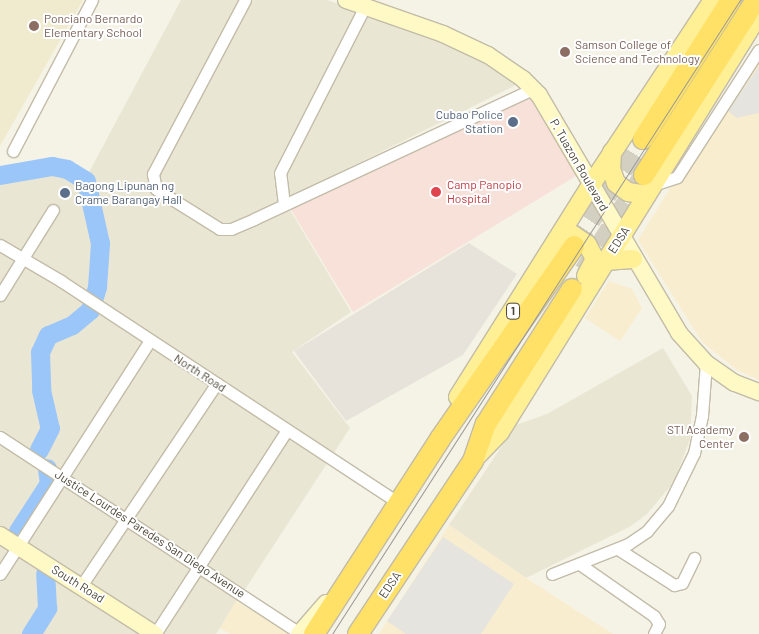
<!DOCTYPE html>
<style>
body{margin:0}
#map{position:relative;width:759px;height:634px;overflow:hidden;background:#f5f3e6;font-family:Barlow,sans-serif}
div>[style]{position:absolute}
.residential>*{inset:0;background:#eae6d4}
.commercial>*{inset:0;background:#f9edcf}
.industrial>*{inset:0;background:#e7e3db}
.education>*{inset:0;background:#f0ebce}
.medical>*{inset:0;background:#f7e1d8}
.parking>*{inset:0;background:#e6e4df}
.river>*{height:19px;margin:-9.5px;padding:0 9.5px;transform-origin:9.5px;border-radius:9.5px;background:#9bc6f9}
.highway-tunnel>*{height:20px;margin-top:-10px;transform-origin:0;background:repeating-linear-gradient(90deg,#d3d0c2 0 20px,transparent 0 30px)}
.roads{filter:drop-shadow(1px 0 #c2bca8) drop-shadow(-1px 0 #c2bca8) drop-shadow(0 1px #c2bca8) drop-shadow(0 -1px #c2bca8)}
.street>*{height:11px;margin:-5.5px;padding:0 5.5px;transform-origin:5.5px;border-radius:5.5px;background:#fff}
.secondary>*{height:16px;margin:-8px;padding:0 8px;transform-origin:8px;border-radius:8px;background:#fff9c6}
.primary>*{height:18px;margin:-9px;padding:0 9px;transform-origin:9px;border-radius:9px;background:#ffef95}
.highway>*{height:20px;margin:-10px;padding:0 10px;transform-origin:10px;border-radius:10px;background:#ffe167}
.tram>*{height:1px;margin:-0.5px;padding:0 0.5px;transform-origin:0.5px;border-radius:0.5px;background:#979797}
.dots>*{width:14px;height:14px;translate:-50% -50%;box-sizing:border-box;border:2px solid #fff;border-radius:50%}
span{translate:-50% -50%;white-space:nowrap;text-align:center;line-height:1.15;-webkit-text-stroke:4px #fff;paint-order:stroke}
.shield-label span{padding:1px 4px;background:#fff;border:1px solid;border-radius:4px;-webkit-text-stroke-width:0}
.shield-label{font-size:11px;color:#494434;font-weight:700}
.education-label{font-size:12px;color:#785e54}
.left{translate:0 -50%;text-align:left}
.right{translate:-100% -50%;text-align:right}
.service-label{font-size:12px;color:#4e5e75}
.street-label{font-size:12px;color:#494434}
.health-label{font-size:12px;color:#be3a42}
</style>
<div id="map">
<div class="residential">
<div style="clip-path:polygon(181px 0,327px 0,468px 49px,516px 85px,284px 200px,351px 312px,292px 352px,350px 428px,216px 634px,0 634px,0 181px,38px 172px,65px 174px,81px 184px,98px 213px,87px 176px)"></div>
<div style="clip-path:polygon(663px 348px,692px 396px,690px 439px,674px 482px,647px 514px,631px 526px,526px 578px,449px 525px,516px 425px,547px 414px)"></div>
</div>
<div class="commercial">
<div style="clip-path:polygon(759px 45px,759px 380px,737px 370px,702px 342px,638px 240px)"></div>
<div style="clip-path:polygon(609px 281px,632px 289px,642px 308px,620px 341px,585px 318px)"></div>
<div style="clip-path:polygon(449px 525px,526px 578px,613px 634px,379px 634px)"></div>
<div style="clip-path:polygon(236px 601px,289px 633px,288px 634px,230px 634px,220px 628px)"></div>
</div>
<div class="industrial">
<div style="clip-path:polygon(469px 243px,517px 274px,463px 355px,346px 421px,294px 351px)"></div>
</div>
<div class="education">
<div style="clip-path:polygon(0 0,83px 0,0 146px)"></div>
</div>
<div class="medical">
<div style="clip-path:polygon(530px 93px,576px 176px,353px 312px,290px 208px)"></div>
</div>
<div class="parking">
<div style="clip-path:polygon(759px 66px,759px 113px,737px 118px,728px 111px)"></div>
<div style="clip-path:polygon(443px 537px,514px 584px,481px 634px,406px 634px,387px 621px)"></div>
</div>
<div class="river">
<div style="left:0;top:175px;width:53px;rotate:-9.8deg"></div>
<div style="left:52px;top:166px;width:15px;rotate:11deg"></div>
<div style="left:67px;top:169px;width:22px;rotate:32deg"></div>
<div style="left:86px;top:181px;width:64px;rotate:77.3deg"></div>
<div style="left:100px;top:243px;width:44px;rotate:93.9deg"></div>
<div style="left:97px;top:287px;width:24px;rotate:107deg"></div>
<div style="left:90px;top:310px;width:23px;rotate:140deg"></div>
<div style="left:72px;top:325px;width:26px;rotate:157deg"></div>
<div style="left:48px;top:335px;width:19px;rotate:115deg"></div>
<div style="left:40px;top:352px;width:38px;rotate:88deg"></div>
<div style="left:41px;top:390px;width:39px;rotate:77deg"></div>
<div style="left:50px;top:428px;width:25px;rotate:117deg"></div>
<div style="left:18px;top:531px;width:57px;rotate:-57.1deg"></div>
<div style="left:49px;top:483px;width:15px;rotate:-98deg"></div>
<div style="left:31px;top:634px;width:31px;rotate:-58deg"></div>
<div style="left:47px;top:608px;width:35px;rotate:-93deg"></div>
</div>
<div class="highway-tunnel">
<div style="left:574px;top:246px;width:127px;rotate:-57.2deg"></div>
<div style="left:584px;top:271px;width:113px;rotate:-58deg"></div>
</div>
<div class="roads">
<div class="street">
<div style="left:245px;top:0;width:197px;rotate:117.9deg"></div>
<div style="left:153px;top:174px;width:15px;rotate:79deg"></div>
<div style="left:156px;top:189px;width:75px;rotate:32deg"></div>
<div style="left:220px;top:229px;width:11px"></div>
<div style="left:231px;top:229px;width:25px;rotate:-23deg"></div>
<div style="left:254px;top:219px;width:308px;rotate:-25deg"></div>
<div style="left:13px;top:151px;width:170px;rotate:-62.4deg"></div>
<div style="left:653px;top:185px;width:25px;rotate:-18deg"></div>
<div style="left:677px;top:177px;width:151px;rotate:-57.2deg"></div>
<div style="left:284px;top:204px;width:31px;rotate:-97deg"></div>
<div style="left:280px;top:173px;width:187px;rotate:-63deg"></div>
<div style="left:0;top:245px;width:71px;rotate:30.5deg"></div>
<div style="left:61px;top:281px;width:404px;rotate:33.3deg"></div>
<div style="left:0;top:295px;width:100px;rotate:-58.1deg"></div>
<div style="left:0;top:437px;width:358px;rotate:33.2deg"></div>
<div style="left:618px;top:549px;width:67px;rotate:32.7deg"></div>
<div style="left:674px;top:585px;width:8px;rotate:-14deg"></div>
<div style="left:682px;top:583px;width:28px;rotate:-64deg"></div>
<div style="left:581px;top:565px;width:89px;rotate:34.9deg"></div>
<div style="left:654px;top:616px;width:9px;rotate:58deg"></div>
<div style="left:659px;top:624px;width:11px;rotate:117deg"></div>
<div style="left:0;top:574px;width:278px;rotate:-57.3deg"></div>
<div style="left:552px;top:574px;width:82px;rotate:-21.5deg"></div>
<div style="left:628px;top:544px;width:23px;rotate:-34deg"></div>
<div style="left:647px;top:531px;width:33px;rotate:-50deg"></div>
<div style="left:668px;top:506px;width:59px;rotate:-63.9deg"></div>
<div style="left:694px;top:453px;width:38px;rotate:-78deg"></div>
<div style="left:702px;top:416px;width:53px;rotate:-85.7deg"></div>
<div style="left:81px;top:586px;width:244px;rotate:-56.2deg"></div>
<div style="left:155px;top:634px;width:243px;rotate:-57.1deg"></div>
</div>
<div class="secondary">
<div style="left:346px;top:0;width:103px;rotate:19.3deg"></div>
<div style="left:443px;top:34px;width:50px;rotate:25deg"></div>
<div style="left:488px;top:55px;width:42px;rotate:34.4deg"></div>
<div style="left:523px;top:79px;width:23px;rotate:45deg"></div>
<div style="left:539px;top:95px;width:276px;rotate:59.5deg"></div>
<div style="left:679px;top:333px;width:40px;rotate:48deg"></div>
<div style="left:706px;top:363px;width:35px;rotate:35deg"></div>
<div style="left:735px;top:383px;width:26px;rotate:21deg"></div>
<div style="left:0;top:535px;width:184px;rotate:32.6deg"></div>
<div style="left:299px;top:634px;width:41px;rotate:-48.9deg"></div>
</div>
<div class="primary">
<div style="left:612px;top:152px;width:17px;rotate:93deg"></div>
<div style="left:611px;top:169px;width:15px;rotate:70deg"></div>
<div style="left:616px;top:183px;width:15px;rotate:37deg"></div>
<div style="left:628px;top:192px;width:19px;rotate:9deg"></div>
<div style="left:557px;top:240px;width:17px;rotate:-17deg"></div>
<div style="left:573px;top:235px;width:17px;rotate:33deg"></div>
<div style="left:587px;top:244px;width:17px;rotate:62deg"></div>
<div style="left:595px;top:259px;width:19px;rotate:118deg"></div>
<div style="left:605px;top:261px;width:28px;rotate:-4deg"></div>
<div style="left:458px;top:397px;width:250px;rotate:-57.9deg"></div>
<div style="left:591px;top:185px;width:222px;rotate:-56.6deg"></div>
<div style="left:474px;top:459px;width:37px;rotate:-46deg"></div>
<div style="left:500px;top:432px;width:492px;rotate:-58.2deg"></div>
</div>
<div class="highway">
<div style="left:643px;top:139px;width:165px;rotate:-57.7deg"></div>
<div style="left:644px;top:175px;width:208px;rotate:-57.4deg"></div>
<div style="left:314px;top:634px;width:232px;rotate:-57.1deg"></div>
<div style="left:440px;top:439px;width:235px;rotate:-55.2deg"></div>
<div style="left:358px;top:634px;width:208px;rotate:-56.4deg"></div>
<div style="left:473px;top:461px;width:39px;rotate:-71deg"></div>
<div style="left:486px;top:424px;width:160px;rotate:-57.5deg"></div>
</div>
</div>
<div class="tram">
<div style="left:332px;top:634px;width:754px;rotate:-57.24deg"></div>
</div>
<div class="dots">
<div style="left:34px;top:26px;background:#8d6e63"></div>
<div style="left:565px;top:52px;background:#8d6e63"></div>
<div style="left:513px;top:122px;background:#5c6f8a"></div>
<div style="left:436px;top:192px;background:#e0444e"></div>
<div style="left:65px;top:193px;background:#5c6f8a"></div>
<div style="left:744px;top:437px;background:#8d6e63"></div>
</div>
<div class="shield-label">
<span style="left:513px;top:311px">1</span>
</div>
<div class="education-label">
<span class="left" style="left:44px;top:26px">Ponciano Bernardo<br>Elementary School</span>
<span class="left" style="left:575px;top:52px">Samson College of<br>Science and Technology</span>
<span class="right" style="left:734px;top:437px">STI Academy<br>Center</span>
</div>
<div class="service-label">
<span class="right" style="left:503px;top:122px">Cubao Police<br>Station</span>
<span class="left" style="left:75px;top:193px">Bagong Lipunan ng<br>Crame Barangay Hall</span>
</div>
<div class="street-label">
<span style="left:579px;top:165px;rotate:60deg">P. Tuazon Boulevard</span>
<span style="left:619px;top:240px;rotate:-57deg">EDSA</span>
<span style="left:200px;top:373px;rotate:33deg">North Road</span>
<span style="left:150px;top:534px;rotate:33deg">Justice Lourdes Paredes San Diego Avenue</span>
<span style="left:78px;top:584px;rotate:32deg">South Road</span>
<span style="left:390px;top:585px;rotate:-56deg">EDSA</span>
</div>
<div class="health-label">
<span class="left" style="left:447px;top:192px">Camp Panopio<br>Hospital</span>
</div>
</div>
